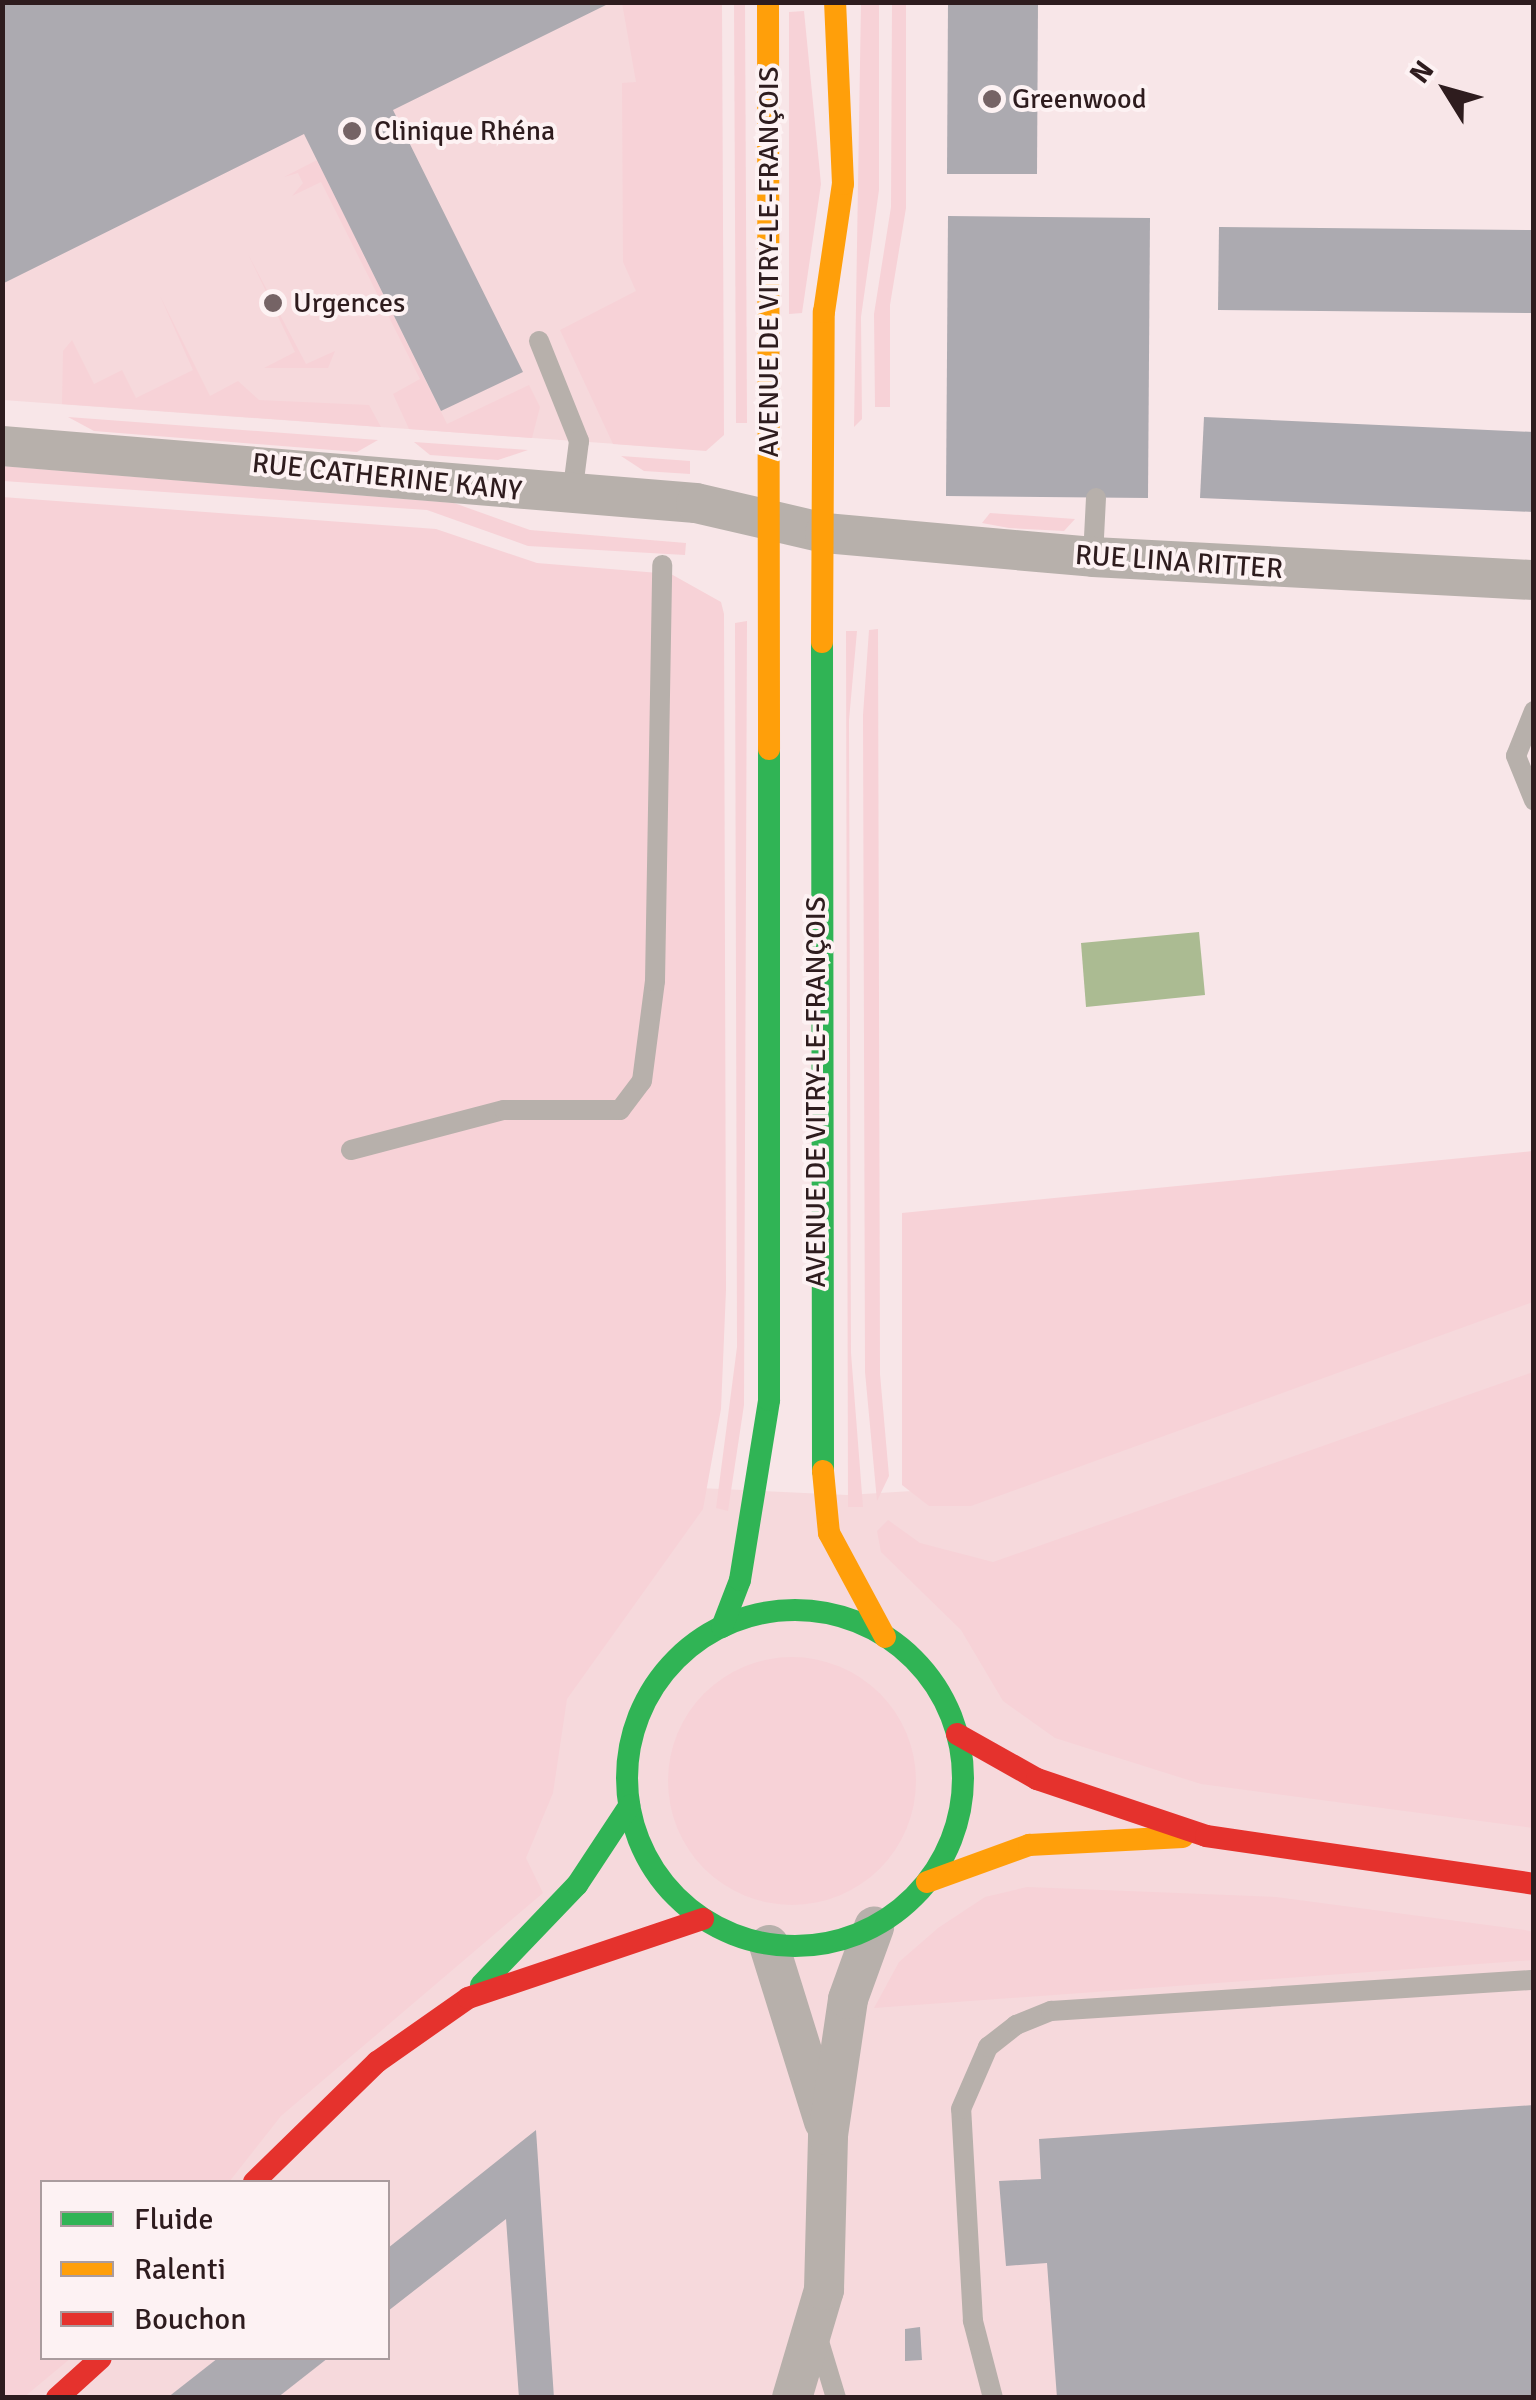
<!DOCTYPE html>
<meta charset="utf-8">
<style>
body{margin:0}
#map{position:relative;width:1536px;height:2400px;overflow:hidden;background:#f8e6e8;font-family:Signika,sans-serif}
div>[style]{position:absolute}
.built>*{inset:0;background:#f6d9dc}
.green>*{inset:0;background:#f7d2d7}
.round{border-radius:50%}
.water>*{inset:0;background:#abbb92}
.building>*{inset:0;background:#acaab0}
.lane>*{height:20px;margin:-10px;padding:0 10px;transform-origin:10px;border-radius:10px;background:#b7b0ab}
.street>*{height:40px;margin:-20px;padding:0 20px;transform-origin:20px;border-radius:20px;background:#b7b0ab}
.fast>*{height:22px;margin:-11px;padding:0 11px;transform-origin:11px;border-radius:11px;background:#30b455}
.fast>.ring{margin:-11px;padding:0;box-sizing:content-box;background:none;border:22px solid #30b455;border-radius:50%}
.slow>*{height:22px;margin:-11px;padding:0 11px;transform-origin:11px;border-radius:11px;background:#ff9f0a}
.jam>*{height:22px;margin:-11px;padding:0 11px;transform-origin:11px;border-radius:11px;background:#e5322d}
.dots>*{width:28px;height:28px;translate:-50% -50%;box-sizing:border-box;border:5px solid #fdf2f3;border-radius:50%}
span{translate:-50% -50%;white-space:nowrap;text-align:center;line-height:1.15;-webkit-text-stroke:8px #fdf2f3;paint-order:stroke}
.poi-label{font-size:28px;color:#2e1c1e}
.left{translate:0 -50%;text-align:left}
.street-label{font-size:28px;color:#2e1c1e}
.frame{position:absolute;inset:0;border:5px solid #2e1c1e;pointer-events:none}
.legend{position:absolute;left:40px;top:2180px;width:350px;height:180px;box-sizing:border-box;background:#fdf2f3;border:2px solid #aa9c9e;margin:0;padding:12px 18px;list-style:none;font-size:30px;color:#2e1c1e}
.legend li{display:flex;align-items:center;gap:20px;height:50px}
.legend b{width:50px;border:2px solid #aa9c9e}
.north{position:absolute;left:1396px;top:40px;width:100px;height:100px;-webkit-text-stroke:8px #fdf2f3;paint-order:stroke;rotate:307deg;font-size:28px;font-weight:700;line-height:40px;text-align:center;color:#2e1c1e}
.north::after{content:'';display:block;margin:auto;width:35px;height:45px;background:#2e1c1e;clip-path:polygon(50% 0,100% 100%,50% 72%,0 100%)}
</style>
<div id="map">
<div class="built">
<div style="clip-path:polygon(2px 3px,701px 3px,702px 423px,659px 447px,3px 400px)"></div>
<div style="clip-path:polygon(1533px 1288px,1533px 2397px,3px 2398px,2px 2324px,42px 2358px,388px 2358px,388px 2182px,180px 2182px,678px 1487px,847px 1495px,961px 1488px)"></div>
</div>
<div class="green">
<div style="clip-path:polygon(622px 3px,722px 3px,724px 435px,706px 451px,613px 444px,560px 330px,636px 291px,623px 262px,622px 83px,636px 82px)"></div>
<div style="clip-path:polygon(734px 3px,745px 3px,747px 423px,736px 423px)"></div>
<div style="clip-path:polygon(861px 3px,879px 3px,879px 190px,861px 317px,862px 419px,854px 427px)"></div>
<div style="clip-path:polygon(892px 3px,906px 3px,906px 208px,890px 305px,890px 407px,875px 407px,874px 314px,891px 207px)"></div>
<div style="clip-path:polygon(804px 11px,821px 184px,802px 313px,789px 314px,789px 12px)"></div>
<div style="clip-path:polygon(317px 160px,447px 424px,529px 385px,540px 407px,532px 438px,409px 429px,393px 394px,420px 379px,321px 182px,292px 196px,303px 183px,298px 173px,284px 177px)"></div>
<div style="clip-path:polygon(248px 254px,306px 364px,335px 351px,328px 368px,264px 368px,295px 352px)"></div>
<div style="clip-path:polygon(160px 296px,210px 396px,238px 381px,259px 400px,369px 405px,381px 427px,62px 404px,63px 351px,72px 340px,94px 384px,122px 370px,136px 398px,193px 370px)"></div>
<div style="clip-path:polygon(68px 417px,378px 440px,357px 452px,94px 431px)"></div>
<div style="clip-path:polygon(414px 442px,528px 450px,498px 460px,430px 455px)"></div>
<div style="clip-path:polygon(621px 456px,690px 461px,690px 474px,644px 471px)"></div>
<div style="clip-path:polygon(2px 466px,454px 503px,530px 530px,686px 543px,685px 555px,528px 546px,427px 510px,3px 481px)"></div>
<div style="clip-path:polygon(2px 497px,436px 529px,537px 563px,671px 574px,721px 602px,724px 614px,726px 1290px,721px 1409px,703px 1509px,567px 1699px,553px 1793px,526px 1858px,543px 1893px,281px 2116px,229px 2182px,42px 2182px,42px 2358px,71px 2358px,23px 2398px,2px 2397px)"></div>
<div style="clip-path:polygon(990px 513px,1075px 519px,1064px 531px,1009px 528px,982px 523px)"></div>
<div style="clip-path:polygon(747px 621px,744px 1405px,728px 1511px,716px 1508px,737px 1347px,735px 623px)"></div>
<div style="clip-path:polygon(878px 629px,880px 1374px,889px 1476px,877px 1501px,865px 1372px,863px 715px,869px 630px)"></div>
<div style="clip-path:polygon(846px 631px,857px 631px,849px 720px,851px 1353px,863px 1507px,848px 1507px)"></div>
<div style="clip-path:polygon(1533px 1151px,1533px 1302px,971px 1506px,929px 1506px,902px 1485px,902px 1213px)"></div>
<div style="clip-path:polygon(1533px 1372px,1533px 1828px,1201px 1784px,1055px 1738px,1003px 1701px,961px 1630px,881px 1552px,877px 1531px,888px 1520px,920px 1543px,993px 1562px)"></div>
<div class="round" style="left:668px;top:1657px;width:248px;height:248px"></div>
<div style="clip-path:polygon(1027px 1887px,1276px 1897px,1525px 1930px,1533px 1932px,1533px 1960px,874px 2008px,899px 1962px,938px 1928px,985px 1897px)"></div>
</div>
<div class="water">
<div style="clip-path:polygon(1199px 932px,1205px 995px,1086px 1007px,1081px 943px)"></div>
</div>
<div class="building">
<div style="clip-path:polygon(2px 2px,612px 2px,393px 110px,523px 372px,441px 411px,304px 134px,2px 284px)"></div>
<div style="clip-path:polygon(948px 2px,1038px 2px,1037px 174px,947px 174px)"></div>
<div style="clip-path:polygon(948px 216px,1150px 218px,1148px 498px,946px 496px)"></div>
<div style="clip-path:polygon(1219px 227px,1534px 230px,1534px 313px,1218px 310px)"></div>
<div style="clip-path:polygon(1204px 417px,1534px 432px,1534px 512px,1200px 498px)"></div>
<div style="clip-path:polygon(1534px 2105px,1534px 2398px,1057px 2398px,1047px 2263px,1006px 2266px,999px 2181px,1041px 2179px,1039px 2139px)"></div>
<div style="clip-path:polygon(536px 2130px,554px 2398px,519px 2398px,506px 2219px,388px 2311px,388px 2248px)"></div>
<div style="clip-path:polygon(920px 2327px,922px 2360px,905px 2361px,905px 2329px)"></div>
<div style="clip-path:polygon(218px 2358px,328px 2358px,277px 2398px,167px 2398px)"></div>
</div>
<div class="lane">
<div style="left:539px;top:341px;width:108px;rotate:68.2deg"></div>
<div style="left:579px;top:441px;width:55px;rotate:97.3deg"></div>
<div style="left:1093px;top:557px;width:59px;rotate:-87.1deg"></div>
<div style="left:1534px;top:711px;width:48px;rotate:111.8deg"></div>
<div style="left:1516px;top:756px;width:48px;rotate:67.8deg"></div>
<div style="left:351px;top:1150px;width:158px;rotate:-14.7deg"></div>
<div style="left:504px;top:1110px;width:116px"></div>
<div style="left:620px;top:1110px;width:36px;rotate:-53deg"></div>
<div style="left:642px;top:1081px;width:101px;rotate:-82.6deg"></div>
<div style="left:655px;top:981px;width:416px;rotate:-89deg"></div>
<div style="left:817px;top:2335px;width:66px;rotate:73.2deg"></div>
<div style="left:993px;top:2398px;width:80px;rotate:-104.6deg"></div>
<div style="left:973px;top:2321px;width:212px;rotate:-93.2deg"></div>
<div style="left:961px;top:2109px;width:68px;rotate:-66.5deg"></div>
<div style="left:988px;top:2047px;width:36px;rotate:-38deg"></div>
<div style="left:1016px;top:2025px;width:38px;rotate:-22deg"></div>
<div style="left:1051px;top:2011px;width:484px;rotate:-3.7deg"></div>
</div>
<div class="street">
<div style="left:2px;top:446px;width:696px;rotate:4.7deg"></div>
<div style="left:696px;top:503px;width:132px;rotate:13.1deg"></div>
<div style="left:825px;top:533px;width:269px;rotate:5.1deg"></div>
<div style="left:1093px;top:557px;width:442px;rotate:3deg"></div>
<div style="left:769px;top:1945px;width:185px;rotate:72.7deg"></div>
<div style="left:792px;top:2398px;width:113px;rotate:-73.5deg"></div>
<div style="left:824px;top:2290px;width:155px;rotate:-88.5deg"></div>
<div style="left:828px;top:2135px;width:137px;rotate:-81.6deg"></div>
<div style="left:848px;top:1999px;width:77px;rotate:-70.1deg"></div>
</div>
<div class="fast">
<div style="left:822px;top:642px;width:829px;rotate:89.93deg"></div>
<div class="ring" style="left:627px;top:1610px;width:314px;height:314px"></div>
<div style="left:722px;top:1627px;width:50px;rotate:-69deg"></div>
<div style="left:740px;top:1580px;width:182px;rotate:-80.8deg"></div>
<div style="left:769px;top:1400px;width:651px;rotate:-90deg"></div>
<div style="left:481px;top:1985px;width:139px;rotate:-46.2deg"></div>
<div style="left:577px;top:1885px;width:95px;rotate:-56.6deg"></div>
</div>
<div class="slow">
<div style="left:768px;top:2px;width:747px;rotate:89.92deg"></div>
<div style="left:822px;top:642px;width:330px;rotate:-89.7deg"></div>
<div style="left:824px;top:312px;width:129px;rotate:-81.6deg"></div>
<div style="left:843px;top:184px;width:182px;rotate:-92.5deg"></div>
<div style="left:823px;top:1471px;width:62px;rotate:84.5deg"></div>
<div style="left:829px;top:1533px;width:118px;rotate:61.7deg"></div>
<div style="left:927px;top:1882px;width:109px;rotate:-19.9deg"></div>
<div style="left:1029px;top:1845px;width:154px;rotate:-3deg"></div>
</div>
<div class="jam">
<div style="left:957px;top:1734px;width:92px;rotate:29.4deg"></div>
<div style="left:1037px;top:1779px;width:178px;rotate:18.6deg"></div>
<div style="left:1206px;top:1836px;width:331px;rotate:8.3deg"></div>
<div style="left:254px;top:2182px;width:172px;rotate:-44.3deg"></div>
<div style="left:377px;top:2062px;width:111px;rotate:-35.1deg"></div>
<div style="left:468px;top:1998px;width:248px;rotate:-18.6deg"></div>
<div style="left:57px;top:2398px;width:59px;rotate:-42.3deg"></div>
</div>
<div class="dots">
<div style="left:992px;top:99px;background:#756365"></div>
<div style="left:352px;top:131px;background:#756365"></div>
<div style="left:273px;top:303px;background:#756365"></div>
</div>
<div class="poi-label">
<span class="left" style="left:1012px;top:99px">Greenwood</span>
<span class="left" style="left:374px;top:131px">Clinique Rhéna</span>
<span class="left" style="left:293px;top:303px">Urgences</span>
</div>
<div class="street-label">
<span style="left:769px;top:262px;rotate:-90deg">AVENUE DE VITRY-LE-FRANÇOIS</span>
<span style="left:387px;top:477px;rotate:6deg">RUE CATHERINE KANY</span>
<span style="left:1179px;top:562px;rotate:4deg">RUE LINA RITTER</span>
<span style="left:816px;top:1092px;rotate:-90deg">AVENUE DE VITRY-LE-FRANÇOIS</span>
</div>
<div class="frame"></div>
<ul class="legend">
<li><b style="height:12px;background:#30b455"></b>Fluide</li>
<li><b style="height:12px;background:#ff9f0a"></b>Ralenti</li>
<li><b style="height:12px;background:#e5322d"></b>Bouchon</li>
</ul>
<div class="north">N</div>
</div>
